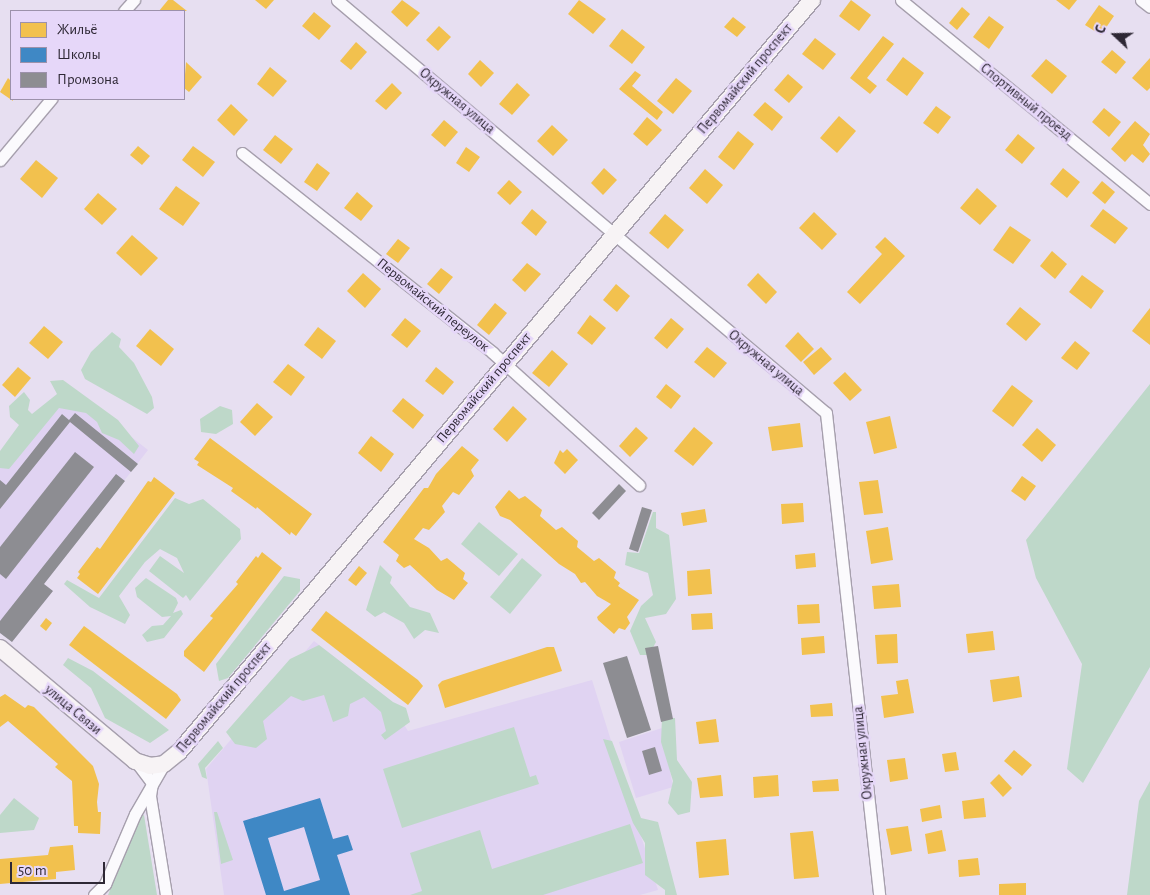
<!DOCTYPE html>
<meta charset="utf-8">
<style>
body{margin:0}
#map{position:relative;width:1150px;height:895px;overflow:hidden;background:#e7dff1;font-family:"Alegreya Sans",sans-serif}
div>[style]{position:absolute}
.built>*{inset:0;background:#e0d3f2}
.green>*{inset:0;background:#bed8c9}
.homes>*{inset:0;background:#f2c14e}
.schools>*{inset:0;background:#3f88c5}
.industry>*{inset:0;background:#8d8d92}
.roads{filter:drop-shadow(1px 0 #a69fad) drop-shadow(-1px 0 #a69fad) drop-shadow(0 1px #a69fad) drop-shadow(0 -1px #a69fad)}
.street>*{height:11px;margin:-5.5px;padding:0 5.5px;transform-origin:5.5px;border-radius:5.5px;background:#fbfafd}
.secondary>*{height:16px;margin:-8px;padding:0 8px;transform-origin:8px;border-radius:8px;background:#f7f3f5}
span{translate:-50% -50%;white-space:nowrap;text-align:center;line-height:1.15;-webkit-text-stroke:5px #e6d7f9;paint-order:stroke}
.street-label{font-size:14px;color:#2e2835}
.legend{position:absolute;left:10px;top:10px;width:175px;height:90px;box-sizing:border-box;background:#e6d7f9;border:1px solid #9c91ab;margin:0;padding:6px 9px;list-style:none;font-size:15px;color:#2e2835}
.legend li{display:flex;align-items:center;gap:10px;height:25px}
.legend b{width:25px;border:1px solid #9c91ab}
.north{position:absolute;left:1090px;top:10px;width:50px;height:50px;-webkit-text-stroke:4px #e6d7f9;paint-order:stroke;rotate:291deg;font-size:14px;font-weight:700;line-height:20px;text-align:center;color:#2e2835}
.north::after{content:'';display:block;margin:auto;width:18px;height:22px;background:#2e2835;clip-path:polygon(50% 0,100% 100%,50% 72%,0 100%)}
.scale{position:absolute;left:10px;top:862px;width:95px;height:22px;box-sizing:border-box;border:2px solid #2e2835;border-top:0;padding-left:6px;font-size:15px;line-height:18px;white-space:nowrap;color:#2e2835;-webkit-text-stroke:4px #e6d7f9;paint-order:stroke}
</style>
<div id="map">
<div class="built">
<div style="clip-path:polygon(66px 385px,148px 450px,44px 584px,53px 591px,12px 642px,0 633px,0 465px)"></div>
<div style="clip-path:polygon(314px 641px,386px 697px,408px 731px,592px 680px,658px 890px,640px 895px,224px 895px,206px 769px)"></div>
<div style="clip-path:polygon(662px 728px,673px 787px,636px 798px,619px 742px)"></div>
</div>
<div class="green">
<div style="clip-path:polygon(112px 332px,121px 339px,119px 347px,134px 363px,152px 397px,154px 408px,147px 414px,85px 379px,81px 370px,91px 352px)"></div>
<div style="clip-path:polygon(63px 380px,118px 420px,139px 446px,134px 454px,119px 440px,102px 433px,97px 422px,86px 413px,59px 408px,9px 469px,0 468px,0 451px,19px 425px,10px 417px,9px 406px,24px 392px,30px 400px,28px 410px,32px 414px,57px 394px,50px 381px)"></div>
<div style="clip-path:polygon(1150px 384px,1150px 667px,1083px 783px,1067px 769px,1082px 664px,1036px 578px,1026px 540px)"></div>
<div style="clip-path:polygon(220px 406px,232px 410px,233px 424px,216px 434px,201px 432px,200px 419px)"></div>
<div style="clip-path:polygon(175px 498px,189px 504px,203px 499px,240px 529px,241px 539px,190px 601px,186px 595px,183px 598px,149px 571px,160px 556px,184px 573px,177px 558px,160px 549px,145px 562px,119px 596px,130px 615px,125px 624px,90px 607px,64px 584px,67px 580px,99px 598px)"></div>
<div style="clip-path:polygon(653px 512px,656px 512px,656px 528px,669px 535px,676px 599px,666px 614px,645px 618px,656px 642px,649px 655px,640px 655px,630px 631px,641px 606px,653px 595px,648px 573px,625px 565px,627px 552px,639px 553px)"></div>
<div style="clip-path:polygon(479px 522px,518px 554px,499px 576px,461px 544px)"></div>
<div style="clip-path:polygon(522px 558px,542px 575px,510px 614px,490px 597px)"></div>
<div style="clip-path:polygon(380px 565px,392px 577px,390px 583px,410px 607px,430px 613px,439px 633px,425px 630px,414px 639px,404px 623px,384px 612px,375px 617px,366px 610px)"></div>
<div style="clip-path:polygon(284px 576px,300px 579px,300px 591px,228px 678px,219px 681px,216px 664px)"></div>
<div style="clip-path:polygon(146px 578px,176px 598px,178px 603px,173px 613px,181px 610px,183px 614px,164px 638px,147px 642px,142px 635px,152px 626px,163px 625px,171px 616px,162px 617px,137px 597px,135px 588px)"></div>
<div style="clip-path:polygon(319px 645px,393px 702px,406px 708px,410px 722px,385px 740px,381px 735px,386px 731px,381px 712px,364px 697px,350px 704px,348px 716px,333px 722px,324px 695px,303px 701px,291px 696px,263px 721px,267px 739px,256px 748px,235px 744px,226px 732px,290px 659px)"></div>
<div style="clip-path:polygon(68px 658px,93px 671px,169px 730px,150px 743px,105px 718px,91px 688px,63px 665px)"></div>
<div style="clip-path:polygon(662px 718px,675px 718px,677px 760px,692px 782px,690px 812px,678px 815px,668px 803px,673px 781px,661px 742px)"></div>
<div style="clip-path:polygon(514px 727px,530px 777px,536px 775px,539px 784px,402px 828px,383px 769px)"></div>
<div style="clip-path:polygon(603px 739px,612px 741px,641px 818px,658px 822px,677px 895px,665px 895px,665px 890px,645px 875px,645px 843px,633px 823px)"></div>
<div style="clip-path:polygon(218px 741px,223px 748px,205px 768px,207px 779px,202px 777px,198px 764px)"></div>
<div style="clip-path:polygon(1150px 781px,1150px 895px,1127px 895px,1139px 801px)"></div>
<div style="clip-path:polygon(14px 798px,39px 818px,34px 830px,0 833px,0 815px)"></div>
<div style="clip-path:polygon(214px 812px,217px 812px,233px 860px,221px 864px)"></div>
<div style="clip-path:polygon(144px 815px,157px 895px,108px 895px,139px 817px)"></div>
<div style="clip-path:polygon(630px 824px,643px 863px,543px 895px,410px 895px,422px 891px,410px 853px,480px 830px,492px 869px)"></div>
</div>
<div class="homes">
<div style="clip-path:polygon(168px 0,173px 0,187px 11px,159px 11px)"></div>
<div style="clip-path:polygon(255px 0,274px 0,266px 9px)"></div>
<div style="clip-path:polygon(402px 0,420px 13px,407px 27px,391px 12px)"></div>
<div style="clip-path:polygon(579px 0,606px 19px,593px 34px,568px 14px)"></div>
<div style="clip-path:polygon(851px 0,871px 15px,859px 31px,839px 16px)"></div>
<div style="clip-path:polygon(1056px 0,1077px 0,1069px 10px)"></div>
<div style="clip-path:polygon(1099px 5px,1114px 16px,1101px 35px,1085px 25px)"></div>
<div style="clip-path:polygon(962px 7px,970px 14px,957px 30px,949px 23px)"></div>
<div style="clip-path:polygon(314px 12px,331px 26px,319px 40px,302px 26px)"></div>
<div style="clip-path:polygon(989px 16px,1004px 27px,989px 49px,973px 37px)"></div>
<div style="clip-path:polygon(733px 17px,746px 27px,737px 37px,724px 27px)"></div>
<div style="clip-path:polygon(439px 26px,451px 37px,438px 51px,426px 40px)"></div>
<div style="clip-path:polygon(622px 29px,645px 47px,632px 64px,609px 46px)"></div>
<div style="clip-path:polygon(883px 36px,894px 44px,867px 78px,877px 86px,870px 94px,850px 78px)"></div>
<div style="clip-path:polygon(815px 38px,836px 54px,823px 70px,802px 54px)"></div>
<div style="clip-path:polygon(356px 42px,367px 52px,351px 70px,340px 61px)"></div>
<div style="clip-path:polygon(1112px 50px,1126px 62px,1116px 74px,1101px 62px)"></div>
<div style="clip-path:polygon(903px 57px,924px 73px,907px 96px,886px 80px)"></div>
<div style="clip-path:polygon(1150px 58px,1150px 88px,1147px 91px,1132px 78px)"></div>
<div style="clip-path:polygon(1046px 59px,1067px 76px,1052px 94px,1031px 76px)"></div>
<div style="clip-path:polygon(480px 60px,494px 73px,481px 87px,468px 74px)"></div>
<div style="clip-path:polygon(186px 62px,202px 77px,189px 92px,184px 88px)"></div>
<div style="clip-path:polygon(270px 67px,287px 81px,273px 97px,257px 84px)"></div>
<div style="clip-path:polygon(635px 71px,641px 75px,632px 86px,663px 112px,657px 120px,619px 89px)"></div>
<div style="clip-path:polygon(788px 74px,803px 87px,789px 103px,774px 90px)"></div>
<div style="clip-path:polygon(8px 78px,11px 81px,13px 101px,0 92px)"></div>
<div style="clip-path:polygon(676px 78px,692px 91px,673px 114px,657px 101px)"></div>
<div style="clip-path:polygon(392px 83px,402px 93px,386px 110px,375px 101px)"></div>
<div style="clip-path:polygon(517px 83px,530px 95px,512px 115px,499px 104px)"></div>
<div style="clip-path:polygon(765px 102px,783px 117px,772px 131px,753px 115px)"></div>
<div style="clip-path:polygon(231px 104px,248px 120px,234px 136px,217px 120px)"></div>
<div style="clip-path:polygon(936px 106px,951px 117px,938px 134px,923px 123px)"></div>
<div style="clip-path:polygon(1104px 108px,1121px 122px,1109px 137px,1092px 122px)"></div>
<div style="clip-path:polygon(839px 116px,856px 131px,837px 153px,820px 138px)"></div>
<div style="clip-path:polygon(647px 117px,662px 130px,647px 146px,633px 134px)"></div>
<div style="clip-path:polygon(444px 120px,458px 132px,445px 147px,431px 135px)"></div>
<div style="clip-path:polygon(1135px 121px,1150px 134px,1143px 145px,1150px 154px,1143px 163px,1132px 154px,1125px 162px,1111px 149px)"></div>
<div style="clip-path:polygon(552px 125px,568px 140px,553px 156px,537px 141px)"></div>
<div style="clip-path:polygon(738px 131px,754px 144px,734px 170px,718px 157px)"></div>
<div style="clip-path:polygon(1018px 134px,1035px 148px,1022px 164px,1005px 150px)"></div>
<div style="clip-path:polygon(275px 135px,293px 149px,281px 164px,263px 150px)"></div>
<div style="clip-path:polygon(138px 146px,150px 156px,142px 165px,130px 155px)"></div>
<div style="clip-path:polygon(193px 146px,215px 162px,203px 177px,182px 160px)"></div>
<div style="clip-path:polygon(466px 147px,480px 157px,469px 172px,456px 163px)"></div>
<div style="clip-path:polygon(36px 160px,58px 178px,42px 198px,20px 179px)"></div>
<div style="clip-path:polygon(317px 163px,330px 173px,317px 191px,304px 182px)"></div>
<div style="clip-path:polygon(604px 168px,617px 180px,603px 195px,591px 183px)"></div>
<div style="clip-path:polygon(1063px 168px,1080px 182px,1067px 198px,1050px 184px)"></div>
<div style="clip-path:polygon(705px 169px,723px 185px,707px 204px,689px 188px)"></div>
<div style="clip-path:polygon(509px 180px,522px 192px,510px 205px,497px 193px)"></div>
<div style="clip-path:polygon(1102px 181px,1115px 192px,1105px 204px,1092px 193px)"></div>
<div style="clip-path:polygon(176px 186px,200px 203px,183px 226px,159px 209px)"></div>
<div style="clip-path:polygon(977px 188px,997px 206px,980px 225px,960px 208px)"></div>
<div style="clip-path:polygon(357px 192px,373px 206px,361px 221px,344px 208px)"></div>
<div style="clip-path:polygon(98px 193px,117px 209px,102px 225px,84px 209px)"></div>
<div style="clip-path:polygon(532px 209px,547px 222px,536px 236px,521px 223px)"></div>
<div style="clip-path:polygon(1103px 209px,1128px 228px,1115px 244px,1090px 226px)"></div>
<div style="clip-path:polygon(814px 212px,837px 234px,822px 250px,799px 228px)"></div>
<div style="clip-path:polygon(665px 214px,684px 230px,668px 249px,649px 233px)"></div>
<div style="clip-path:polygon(1010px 226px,1031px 240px,1013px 264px,993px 250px)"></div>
<div style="clip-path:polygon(132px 235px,158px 258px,141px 276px,116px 253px)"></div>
<div style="clip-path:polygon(885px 237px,905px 256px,860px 304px,847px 292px,882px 254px,875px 247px)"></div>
<div style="clip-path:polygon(398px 239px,410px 248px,398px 263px,386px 254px)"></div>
<div style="clip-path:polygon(1052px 251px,1067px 264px,1055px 279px,1040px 266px)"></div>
<div style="clip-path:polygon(527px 263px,541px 274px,525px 292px,512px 280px)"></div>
<div style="clip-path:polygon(441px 268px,453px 277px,439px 294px,427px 284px)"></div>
<div style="clip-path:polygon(363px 273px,381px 289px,365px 308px,347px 291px)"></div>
<div style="clip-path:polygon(758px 273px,777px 292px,766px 304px,747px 285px)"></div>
<div style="clip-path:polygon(1082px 275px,1104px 291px,1091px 309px,1069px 292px)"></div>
<div style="clip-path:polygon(616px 284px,630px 296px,617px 312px,603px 300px)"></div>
<div style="clip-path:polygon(495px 303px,507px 313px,489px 335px,477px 325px)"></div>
<div style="clip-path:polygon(1020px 307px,1041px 324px,1026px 341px,1006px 324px)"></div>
<div style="clip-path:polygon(1150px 308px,1150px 345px,1132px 331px)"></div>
<div style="clip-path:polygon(590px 315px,606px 328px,592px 345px,577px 333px)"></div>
<div style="clip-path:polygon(405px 318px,421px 331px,407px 348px,391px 335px)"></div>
<div style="clip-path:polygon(671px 318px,684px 329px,667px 349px,654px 338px)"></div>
<div style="clip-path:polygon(44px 326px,63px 342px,48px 359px,29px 343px)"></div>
<div style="clip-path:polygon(318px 327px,336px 341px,322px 359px,304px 345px)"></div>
<div style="clip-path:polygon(150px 329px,174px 349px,161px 366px,136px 346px)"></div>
<div style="clip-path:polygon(798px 332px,814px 349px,801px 362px,785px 346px)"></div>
<div style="clip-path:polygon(1075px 341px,1090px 353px,1077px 370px,1061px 358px)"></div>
<div style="clip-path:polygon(707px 347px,727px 363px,714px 378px,694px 362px)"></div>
<div style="clip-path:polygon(821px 347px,832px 359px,814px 375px,803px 362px)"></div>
<div style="clip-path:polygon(552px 350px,568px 364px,549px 387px,532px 373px)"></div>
<div style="clip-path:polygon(288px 364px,305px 377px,291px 396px,273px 382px)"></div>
<div style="clip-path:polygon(18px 367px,31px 378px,15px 397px,2px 385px)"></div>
<div style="clip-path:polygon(436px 367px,454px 382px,443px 395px,425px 381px)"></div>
<div style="clip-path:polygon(845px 372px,862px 390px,850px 401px,833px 383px)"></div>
<div style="clip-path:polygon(666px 384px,681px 396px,671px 409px,656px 397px)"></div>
<div style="clip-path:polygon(1012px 385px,1033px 401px,1013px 427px,992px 411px)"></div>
<div style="clip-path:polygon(403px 398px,424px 415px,413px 429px,392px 411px)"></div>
<div style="clip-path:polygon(257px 403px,273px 417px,255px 436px,240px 422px)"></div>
<div style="clip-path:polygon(513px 406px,527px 419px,507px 442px,493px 429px)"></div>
<div style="clip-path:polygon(890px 416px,897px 448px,874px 454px,866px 422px)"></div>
<div style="clip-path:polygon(800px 423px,803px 447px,772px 451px,768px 427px)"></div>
<div style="clip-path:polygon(636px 427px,648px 438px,630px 457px,619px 446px)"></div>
<div style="clip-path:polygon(694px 427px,713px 443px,693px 466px,674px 451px)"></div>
<div style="clip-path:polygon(1037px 428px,1056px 445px,1042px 462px,1022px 445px)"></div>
<div style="clip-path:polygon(371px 436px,394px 454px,381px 472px,358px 453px)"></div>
<div style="clip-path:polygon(210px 438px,312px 514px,296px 536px,291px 532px,290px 535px,257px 507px,256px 509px,231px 491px,233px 488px,197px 465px,199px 462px,194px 459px)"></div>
<div style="clip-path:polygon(462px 446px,479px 460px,471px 470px,474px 476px,459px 495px,453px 492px,442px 506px,445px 512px,429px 530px,423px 528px,414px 539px,429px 548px,441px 561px,447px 558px,465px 573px,463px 579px,468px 583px,454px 600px,437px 590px,410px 565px,404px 568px,396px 561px,399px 555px,383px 542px,424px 488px,428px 488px,436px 474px)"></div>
<div style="clip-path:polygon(567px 449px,578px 460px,565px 474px,554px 463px,560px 450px,563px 453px)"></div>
<div style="clip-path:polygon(1022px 476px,1036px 486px,1025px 501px,1011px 491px)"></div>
<div style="clip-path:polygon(154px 477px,175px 493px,98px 594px,77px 578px,80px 574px,78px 572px,97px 547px,100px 549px,148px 481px,151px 482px)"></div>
<div style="clip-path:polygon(878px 480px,883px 513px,864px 515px,859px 482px)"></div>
<div style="clip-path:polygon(509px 490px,519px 499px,525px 496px,542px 510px,540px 516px,556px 530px,562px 527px,578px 541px,577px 547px,594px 561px,599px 558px,616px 572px,614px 578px,620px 583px,618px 586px,639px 600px,627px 617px,630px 623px,625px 630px,619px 628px,614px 634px,598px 620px,597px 617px,611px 604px,597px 596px,585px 582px,581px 583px,575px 574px,559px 564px,510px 520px,500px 516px,495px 507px)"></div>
<div style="clip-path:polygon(803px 503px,804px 522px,782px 524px,781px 504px)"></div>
<div style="clip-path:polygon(705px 509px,707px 522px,683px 526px,681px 513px)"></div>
<div style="clip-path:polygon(888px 527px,893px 560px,871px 564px,866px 531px)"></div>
<div style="clip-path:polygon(262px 552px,282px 568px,204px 672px,184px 656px,184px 651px,213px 618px,210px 616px,238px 584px,236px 582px,256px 556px,258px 558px)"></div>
<div style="clip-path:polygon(815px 553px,816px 567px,796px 569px,795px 555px)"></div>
<div style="clip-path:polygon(359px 566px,367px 573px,356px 586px,348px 580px)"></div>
<div style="clip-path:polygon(710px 569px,712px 594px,688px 596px,687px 571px)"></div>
<div style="clip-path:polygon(899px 584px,901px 607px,874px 609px,872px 586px)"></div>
<div style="clip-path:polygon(819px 604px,820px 623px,798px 624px,797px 605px)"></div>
<div style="clip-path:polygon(326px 611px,418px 680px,423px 686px,408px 705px,311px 630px)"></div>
<div style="clip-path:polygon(712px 613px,713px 629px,692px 630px,691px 614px)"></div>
<div style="clip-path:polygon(46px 618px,52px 623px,46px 631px,40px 626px)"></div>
<div style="clip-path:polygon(84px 626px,177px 694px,181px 700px,166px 719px,69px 645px)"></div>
<div style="clip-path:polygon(993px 631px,995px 650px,968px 653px,966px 634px)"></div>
<div style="clip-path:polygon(897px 634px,898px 663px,877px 664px,875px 635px)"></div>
<div style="clip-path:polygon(824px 636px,825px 653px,802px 655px,801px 638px)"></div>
<div style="clip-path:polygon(547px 647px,554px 647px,562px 671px,445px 708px,438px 685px,442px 681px)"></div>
<div style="clip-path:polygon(1019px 676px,1022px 697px,993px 702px,990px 680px)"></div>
<div style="clip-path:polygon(908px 679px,914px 713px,884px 718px,881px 696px,898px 694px,896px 681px)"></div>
<div style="clip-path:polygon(5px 694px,25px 708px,28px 705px,34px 707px,93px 766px,99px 784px,97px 802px,98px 812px,101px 812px,100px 834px,78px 833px,78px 826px,74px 826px,72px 781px,55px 767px,58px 764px,8px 721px,0 727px,0 697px)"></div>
<div style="clip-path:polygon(832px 703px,833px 716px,811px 717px,810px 705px)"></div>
<div style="clip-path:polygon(716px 719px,719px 742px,699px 744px,696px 722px)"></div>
<div style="clip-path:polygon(1014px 750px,1032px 765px,1022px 776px,1004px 761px)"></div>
<div style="clip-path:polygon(956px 752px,959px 770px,945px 772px,942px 754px)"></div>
<div style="clip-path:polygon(905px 758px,908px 779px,890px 782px,887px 760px)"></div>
<div style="clip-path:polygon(999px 774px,1012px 788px,1003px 797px,990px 783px)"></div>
<div style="clip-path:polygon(721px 775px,723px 796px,700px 798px,697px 778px)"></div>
<div style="clip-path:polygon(778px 775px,779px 796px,754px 798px,753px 777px)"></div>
<div style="clip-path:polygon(838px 779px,839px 791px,813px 792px,812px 781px)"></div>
<div style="clip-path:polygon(984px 798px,986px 817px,964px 819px,962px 801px)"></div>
<div style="clip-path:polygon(940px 805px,942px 818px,922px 822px,920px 809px)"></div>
<div style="clip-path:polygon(908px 826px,912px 851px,891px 855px,886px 829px)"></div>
<div style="clip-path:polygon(942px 830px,946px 851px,928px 854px,925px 834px)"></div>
<div style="clip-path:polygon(813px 831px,819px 877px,794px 879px,790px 833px)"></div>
<div style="clip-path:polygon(726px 839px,729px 875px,699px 878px,696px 842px)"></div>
<div style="clip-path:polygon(73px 845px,75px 870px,56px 872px,56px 879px,0 884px,0 859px,48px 855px,50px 847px)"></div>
<div style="clip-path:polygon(978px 858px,980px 875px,959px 877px,958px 860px)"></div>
<div style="clip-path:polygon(1026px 883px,1026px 895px,999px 895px,999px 884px)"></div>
</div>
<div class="schools">
<div style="clip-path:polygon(evenodd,320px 798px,333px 839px,348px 835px,353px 850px,337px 855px,350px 895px,266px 895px,243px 821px,320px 798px,304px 827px,320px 880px,284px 891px,268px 838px,304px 827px)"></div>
</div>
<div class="industry">
<div style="clip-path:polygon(75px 413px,138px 464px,131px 472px,70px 422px,0 509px,0 480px,6px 485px,62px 414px,69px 420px)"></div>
<div style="clip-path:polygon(75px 452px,94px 467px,6px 579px,0 574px,0 547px)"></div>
<div style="clip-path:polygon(116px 474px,125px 481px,44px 584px,53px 591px,12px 642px,0 633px,0 621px)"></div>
<div style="clip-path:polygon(619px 484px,626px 491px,599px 520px,592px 513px)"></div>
<div style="clip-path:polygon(642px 507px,652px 510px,638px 552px,629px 549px)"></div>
<div style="clip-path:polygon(658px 646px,673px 719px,661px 722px,645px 648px)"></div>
<div style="clip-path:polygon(627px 656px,651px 730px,627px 738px,603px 663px)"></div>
<div style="clip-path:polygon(655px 747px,662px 771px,649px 775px,642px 751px)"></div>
</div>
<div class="roads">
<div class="street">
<div style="left:337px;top:0;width:640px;rotate:40.18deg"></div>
<div style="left:826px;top:413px;width:485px;rotate:83.7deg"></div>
<div style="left:901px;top:0;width:322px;rotate:39.3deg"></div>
<div style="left:1141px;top:0;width:11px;rotate:38deg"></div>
<div style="left:124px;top:11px;width:15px;rotate:-48deg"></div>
<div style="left:242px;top:153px;width:321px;rotate:38.5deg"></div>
<div style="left:493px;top:353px;width:197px;rotate:42.1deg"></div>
<div style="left:0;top:160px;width:80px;rotate:-50.1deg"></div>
<div style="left:137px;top:763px;width:25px;rotate:53deg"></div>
<div style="left:152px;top:783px;width:13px;rotate:99deg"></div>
<div style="left:150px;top:796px;width:100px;rotate:80.8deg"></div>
<div style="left:94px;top:895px;width:16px;rotate:-45deg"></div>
<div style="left:105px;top:884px;width:76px;rotate:-66.8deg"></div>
<div style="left:135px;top:814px;width:58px;rotate:-59.9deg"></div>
</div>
<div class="secondary">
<div style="left:0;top:648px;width:176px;rotate:39.9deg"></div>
<div style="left:135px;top:761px;width:16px;rotate:18deg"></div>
<div style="left:150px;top:766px;width:14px;rotate:-8deg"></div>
<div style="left:164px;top:764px;width:19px;rotate:-39deg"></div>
<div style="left:179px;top:752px;width:983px;rotate:-49.91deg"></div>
</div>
</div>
<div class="street-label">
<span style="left:745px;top:79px;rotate:-50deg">Первомайский проспект</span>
<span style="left:457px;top:101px;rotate:40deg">Окружная улица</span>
<span style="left:1026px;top:102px;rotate:39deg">Спортивный проезд</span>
<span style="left:433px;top:305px;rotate:39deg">Первомайский переулок</span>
<span style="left:766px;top:363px;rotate:40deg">Окружная улица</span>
<span style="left:484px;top:388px;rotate:-50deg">Первомайский проспект</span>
<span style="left:224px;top:698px;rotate:-50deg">Первомайский проспект</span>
<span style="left:73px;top:710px;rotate:40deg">улица Связи</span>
<span style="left:863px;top:753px;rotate:-96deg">Окружная улица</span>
</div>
<ul class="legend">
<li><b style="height:14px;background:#f2c14e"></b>Жильё</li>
<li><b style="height:14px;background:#3f88c5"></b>Школы</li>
<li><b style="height:14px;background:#8d8d92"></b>Промзона</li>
</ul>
<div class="north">С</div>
<div class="scale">50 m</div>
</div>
